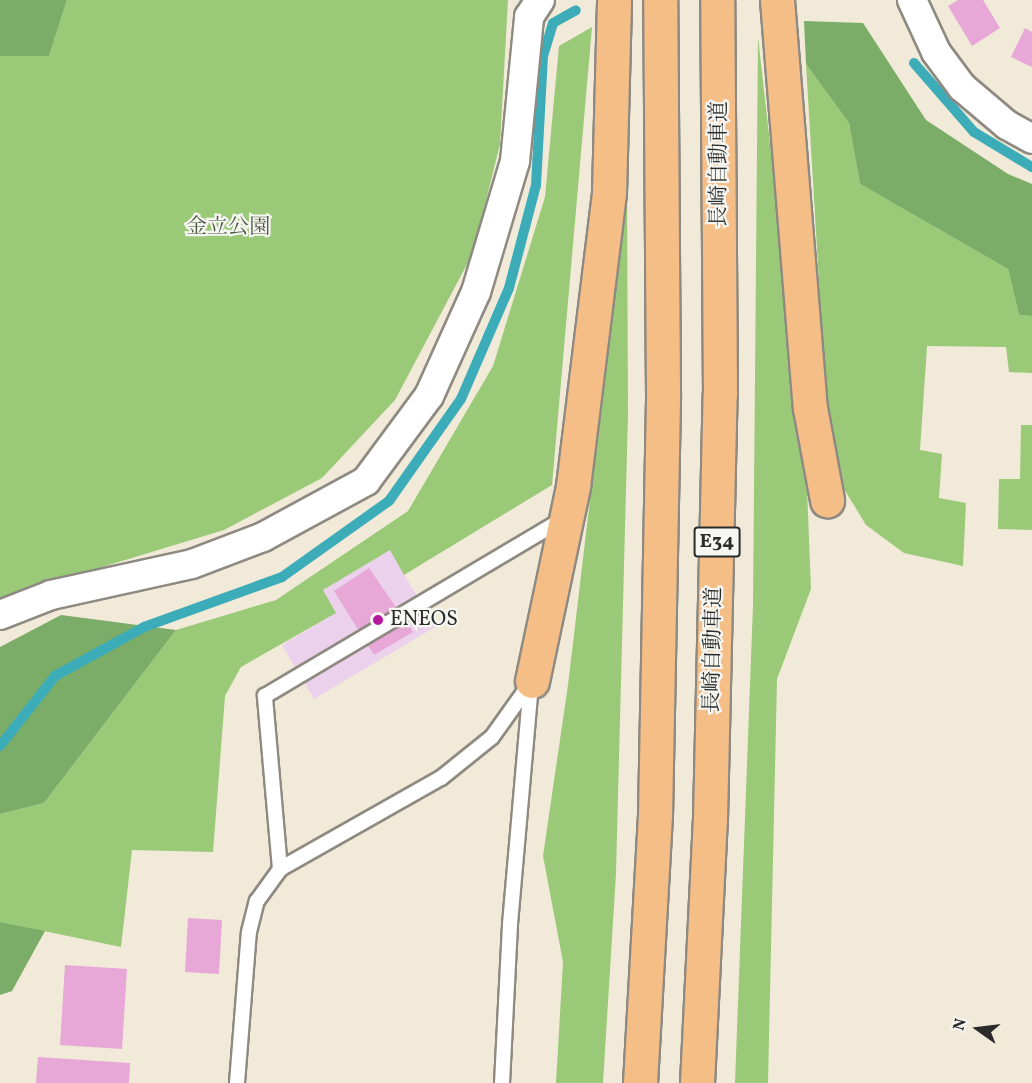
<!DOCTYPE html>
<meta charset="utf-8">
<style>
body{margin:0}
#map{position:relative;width:1032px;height:1083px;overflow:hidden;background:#f1ead8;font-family:Vollkorn,"Noto Serif JP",serif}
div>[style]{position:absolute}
.built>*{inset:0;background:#ebd1eb}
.green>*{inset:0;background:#9ac978}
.forest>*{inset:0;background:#7bad68}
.stream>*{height:10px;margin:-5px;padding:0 5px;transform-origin:5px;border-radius:5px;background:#3cacb9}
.building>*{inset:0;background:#e7a7d7}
.roads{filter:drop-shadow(2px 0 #8e8a82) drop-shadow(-2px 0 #8e8a82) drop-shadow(0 2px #8e8a82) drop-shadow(0 -2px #8e8a82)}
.service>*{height:14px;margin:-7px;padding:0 7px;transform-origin:7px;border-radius:7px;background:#fff}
.minor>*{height:28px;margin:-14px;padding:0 14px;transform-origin:14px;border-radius:14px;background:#fff}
.motorway>*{height:33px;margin:-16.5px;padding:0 16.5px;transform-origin:16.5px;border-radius:16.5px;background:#f6be87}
.dots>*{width:16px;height:16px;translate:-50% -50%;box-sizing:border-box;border:3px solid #f6f6f2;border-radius:50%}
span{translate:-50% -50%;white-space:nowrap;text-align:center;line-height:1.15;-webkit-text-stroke:4.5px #f6f6f2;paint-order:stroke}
.shield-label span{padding:2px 4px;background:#f6f6f2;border:2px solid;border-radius:4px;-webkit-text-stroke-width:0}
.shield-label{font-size:20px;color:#2b2b2b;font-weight:700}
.street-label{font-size:21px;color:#2b2b2b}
.park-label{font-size:21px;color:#4c5a42}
.poi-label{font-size:21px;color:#2b2b2b}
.left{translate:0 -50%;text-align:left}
.north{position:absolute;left:948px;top:999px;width:60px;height:60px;-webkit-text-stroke:4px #f6f6f2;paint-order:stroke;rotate:284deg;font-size:16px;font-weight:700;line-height:24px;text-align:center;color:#2b2b2b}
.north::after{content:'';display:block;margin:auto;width:21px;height:27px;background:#2b2b2b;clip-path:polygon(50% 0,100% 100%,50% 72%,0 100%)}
</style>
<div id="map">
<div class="built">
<div style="clip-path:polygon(390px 550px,435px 627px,314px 699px,282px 645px,336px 613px,323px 590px)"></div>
</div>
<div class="green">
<div style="clip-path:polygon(67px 0,508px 0,500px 144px,473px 253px,395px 400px,322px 478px,224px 530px,0 598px,0 56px,49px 56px)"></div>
<div style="clip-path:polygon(592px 27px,552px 485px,404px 575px,390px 550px,323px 590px,336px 613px,241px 667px,225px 696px,213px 852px,132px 850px,121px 947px,0 922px,0 814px,44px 803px,176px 630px,276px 600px,408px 511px,493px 366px,545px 197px,559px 46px)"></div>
<div style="clip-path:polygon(758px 37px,806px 463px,811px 589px,777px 679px,768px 1083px,735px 1083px,753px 605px)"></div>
<div style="clip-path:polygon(806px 64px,849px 123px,860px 184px,1008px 269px,1019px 315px,1032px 316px,1032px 373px,1009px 372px,1006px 347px,927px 346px,920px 450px,942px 454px,939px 498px,966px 503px,963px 566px,904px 553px,866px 525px,830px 466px)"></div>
<div style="clip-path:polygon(627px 188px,628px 413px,616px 873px,603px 1083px,556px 1083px,563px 962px,543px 856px,568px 685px)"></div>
<div style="clip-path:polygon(1021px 425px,1032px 425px,1032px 530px,998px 529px,999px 479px,1020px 479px)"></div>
</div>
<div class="forest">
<div style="clip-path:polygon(0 0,67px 0,49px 56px,0 56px)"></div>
<div style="clip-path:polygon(804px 21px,863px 23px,926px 120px,1008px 174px,1032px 184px,1032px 316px,1019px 315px,1008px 269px,860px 184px,849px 123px,806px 64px)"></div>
<div style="clip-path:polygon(61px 615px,176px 630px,44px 803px,0 814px,0 647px)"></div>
<div style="clip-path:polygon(0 922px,45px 931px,12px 991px,0 995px)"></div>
</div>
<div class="stream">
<div style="left:914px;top:63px;width:91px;rotate:49deg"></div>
<div style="left:974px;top:132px;width:68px;rotate:31.1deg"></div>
<div style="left:0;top:746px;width:89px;rotate:-51.8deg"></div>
<div style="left:55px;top:676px;width:102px;rotate:-28.8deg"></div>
<div style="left:144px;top:627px;width:147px;rotate:-19.9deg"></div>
<div style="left:282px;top:577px;width:131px;rotate:-35.4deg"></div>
<div style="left:389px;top:501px;width:125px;rotate:-54.8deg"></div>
<div style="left:461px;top:399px;width:121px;rotate:-66.6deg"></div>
<div style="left:509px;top:288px;width:106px;rotate:-75.3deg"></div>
<div style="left:536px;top:185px;width:129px;rotate:-86.9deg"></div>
<div style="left:543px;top:56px;width:34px;rotate:-73deg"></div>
<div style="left:553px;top:23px;width:26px;rotate:-29deg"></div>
</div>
<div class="building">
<div style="clip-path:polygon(958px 0,983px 0,1000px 28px,972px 46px,948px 6px)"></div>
<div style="clip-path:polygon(1025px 28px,1032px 32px,1032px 67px,1011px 57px)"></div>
<div style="clip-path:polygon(369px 568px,413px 632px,374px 655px,334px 591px)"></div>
<div style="clip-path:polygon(188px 918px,222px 920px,219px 974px,185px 972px)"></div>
<div style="clip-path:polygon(65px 965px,127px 969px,122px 1049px,60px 1045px)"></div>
<div style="clip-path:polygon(38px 1057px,130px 1063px,129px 1083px,36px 1083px)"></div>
</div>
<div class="roads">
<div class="service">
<div style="left:280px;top:869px;width:174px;rotate:-95deg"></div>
<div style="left:265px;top:696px;width:347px;rotate:-30.7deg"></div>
<div style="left:237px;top:1083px;width:151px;rotate:-85.5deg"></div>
<div style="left:249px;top:932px;width:32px;rotate:-76deg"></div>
<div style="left:257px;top:901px;width:39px;rotate:-54deg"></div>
<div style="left:280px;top:869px;width:185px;rotate:-29.5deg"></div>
<div style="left:441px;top:778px;width:65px;rotate:-38.8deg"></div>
<div style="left:492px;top:737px;width:69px;rotate:-54.5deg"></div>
<div style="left:502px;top:1083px;width:159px;rotate:-87.1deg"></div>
<div style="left:510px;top:924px;width:242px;rotate:-85deg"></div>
</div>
<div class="minor">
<div style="left:912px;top:0;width:57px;rotate:65.2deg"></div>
<div style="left:936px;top:52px;width:44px;rotate:53.4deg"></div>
<div style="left:962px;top:87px;width:59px;rotate:40.2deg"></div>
<div style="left:1007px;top:125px;width:29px;rotate:29deg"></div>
<div style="left:0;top:615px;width:55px;rotate:-21.4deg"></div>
<div style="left:51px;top:595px;width:144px;rotate:-12.4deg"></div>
<div style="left:192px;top:564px;width:76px;rotate:-20.8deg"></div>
<div style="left:263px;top:537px;width:117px;rotate:-28.5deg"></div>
<div style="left:366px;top:481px;width:106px;rotate:-53.5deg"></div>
<div style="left:429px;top:396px;width:114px;rotate:-65.7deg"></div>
<div style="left:476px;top:292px;width:137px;rotate:-73.4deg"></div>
<div style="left:515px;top:161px;width:145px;rotate:-84.4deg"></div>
<div style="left:529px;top:17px;width:20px;rotate:-57deg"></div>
</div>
<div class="motorway">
<div style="left:777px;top:0;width:409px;rotate:85.4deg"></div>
<div style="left:810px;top:408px;width:94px;rotate:79.5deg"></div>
<div style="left:532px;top:681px;width:199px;rotate:-78.1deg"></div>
<div style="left:573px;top:486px;width:295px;rotate:-83deg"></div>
<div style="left:609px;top:193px;width:193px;rotate:-88.5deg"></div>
<div style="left:640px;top:1083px;width:267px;rotate:-86.8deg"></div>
<div style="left:655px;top:816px;width:423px;rotate:-88.9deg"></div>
<div style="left:663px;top:393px;width:393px;rotate:-90.4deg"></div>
<div style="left:697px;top:1083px;width:264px;rotate:-87.2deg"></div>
<div style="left:710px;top:819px;width:425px;rotate:-88.7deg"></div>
<div style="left:720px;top:394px;width:394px;rotate:-90.4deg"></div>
</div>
</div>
<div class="dots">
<div style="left:378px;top:620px;background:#b5179e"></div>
</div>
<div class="shield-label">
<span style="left:717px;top:542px">E34</span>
</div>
<div class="street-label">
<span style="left:720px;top:164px;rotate:-90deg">長崎自動車道</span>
<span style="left:714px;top:650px;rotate:-89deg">長崎自動車道</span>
</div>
<div class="park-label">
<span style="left:228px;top:228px">金立公園</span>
</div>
<div class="poi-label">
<span class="left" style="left:390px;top:620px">ENEOS</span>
</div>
<div class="north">N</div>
</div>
